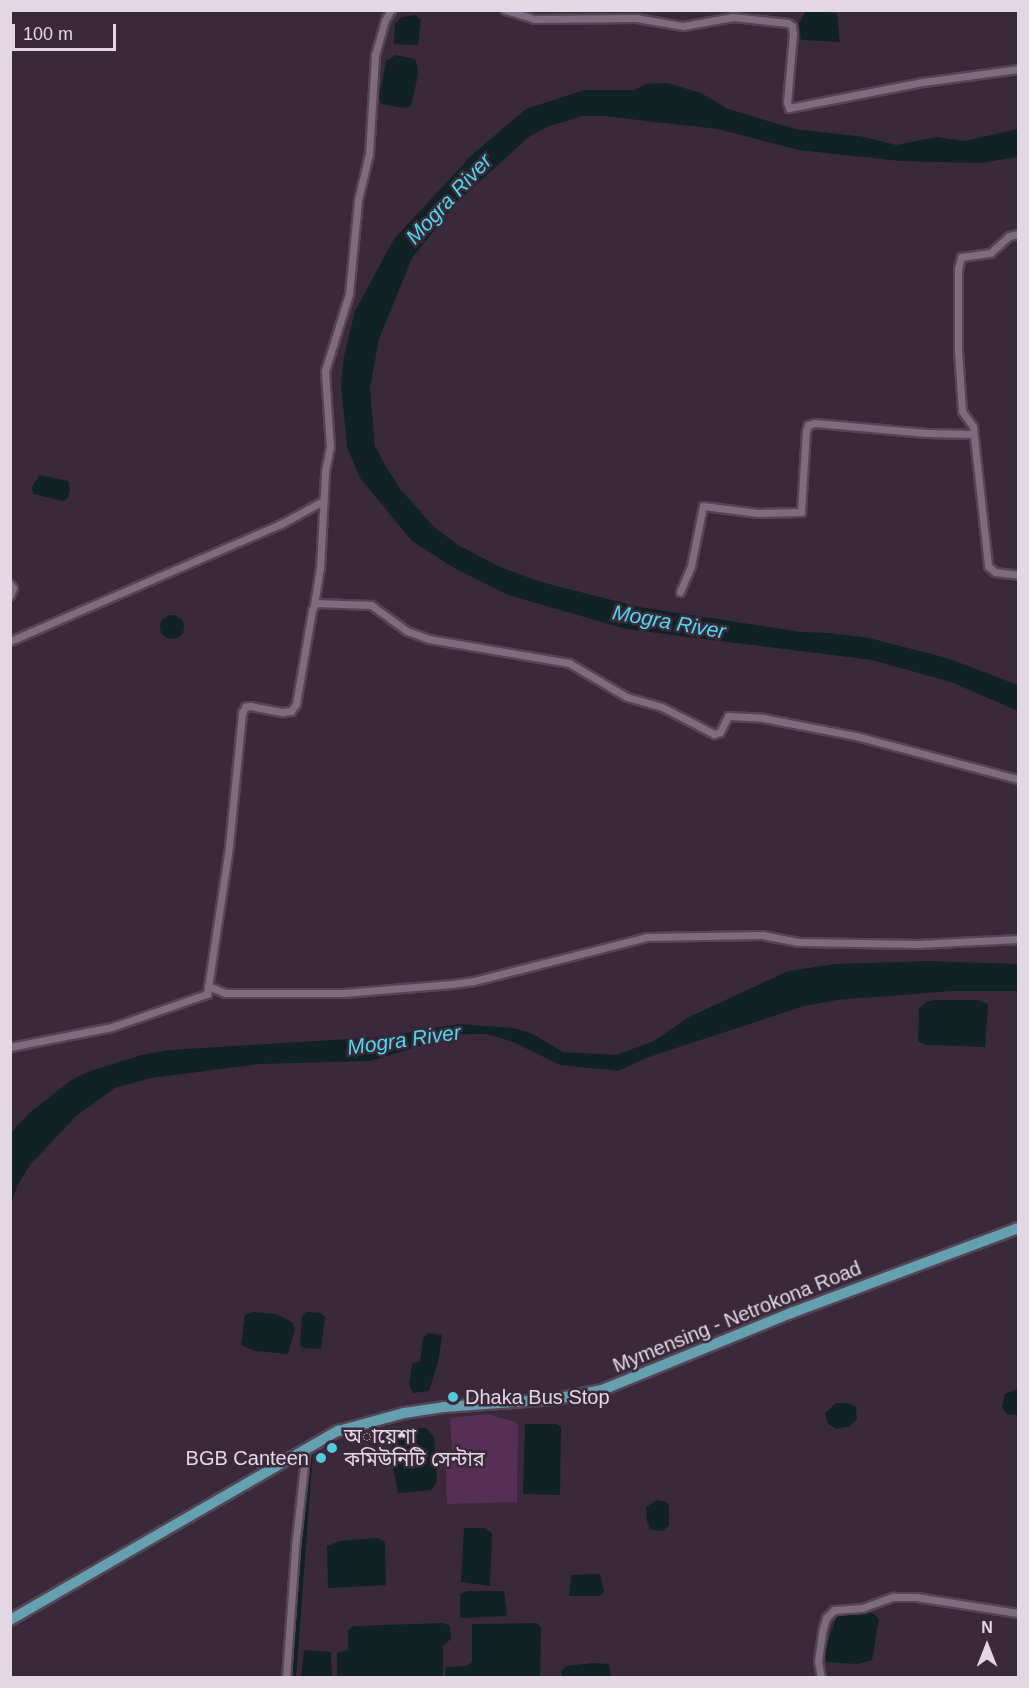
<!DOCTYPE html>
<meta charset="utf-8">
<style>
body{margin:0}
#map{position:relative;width:1029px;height:1688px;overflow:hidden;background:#3a293a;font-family:Arial,"Noto Sans Bengali",sans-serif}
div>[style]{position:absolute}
.green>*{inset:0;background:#552f55}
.water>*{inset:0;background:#102224}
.round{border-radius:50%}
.canal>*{height:8px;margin:-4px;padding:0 4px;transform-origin:4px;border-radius:4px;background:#102224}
.roads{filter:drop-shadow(2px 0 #534553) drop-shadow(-2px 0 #534553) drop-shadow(0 2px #534553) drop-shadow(0 -2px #534553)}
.minor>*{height:7px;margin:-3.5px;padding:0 3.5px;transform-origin:3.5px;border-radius:3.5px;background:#7f6b7f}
.primary>*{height:10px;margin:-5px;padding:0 5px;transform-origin:5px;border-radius:5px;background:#64a0b0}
.dots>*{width:16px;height:16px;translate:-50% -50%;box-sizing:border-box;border:3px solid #3a293a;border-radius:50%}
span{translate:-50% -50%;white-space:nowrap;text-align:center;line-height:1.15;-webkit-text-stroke:5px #3a293a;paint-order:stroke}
.street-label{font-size:20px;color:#e2d7e2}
.poi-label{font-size:20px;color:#e2d7e2}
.left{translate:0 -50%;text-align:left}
.right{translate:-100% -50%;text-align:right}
.water-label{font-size:21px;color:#4adaeb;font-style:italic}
.frame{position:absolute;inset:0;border:12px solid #e2d7e2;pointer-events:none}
.north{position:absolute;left:957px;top:1616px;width:60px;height:60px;-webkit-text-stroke:4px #3a293a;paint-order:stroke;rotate:0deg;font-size:16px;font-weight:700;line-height:24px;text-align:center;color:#e2d7e2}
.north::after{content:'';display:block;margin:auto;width:21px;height:27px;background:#e2d7e2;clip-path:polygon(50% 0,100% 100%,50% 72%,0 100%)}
.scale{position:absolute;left:12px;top:24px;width:104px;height:27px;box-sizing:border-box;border:3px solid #e2d7e2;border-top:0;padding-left:8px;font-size:18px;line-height:21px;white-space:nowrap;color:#e2d7e2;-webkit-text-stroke:4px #3a293a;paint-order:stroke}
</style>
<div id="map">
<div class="green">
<div style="clip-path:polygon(488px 1414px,515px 1422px,518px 1426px,517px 1502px,447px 1504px,445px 1452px,452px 1451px,450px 1418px)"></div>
</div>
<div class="water">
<div style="clip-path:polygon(812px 11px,837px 13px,840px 42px,801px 40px,799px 23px,805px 12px)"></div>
<div style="clip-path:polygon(415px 15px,421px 20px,418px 45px,394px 44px,395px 23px,402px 17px)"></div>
<div style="clip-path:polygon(396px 55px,415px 59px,417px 65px,418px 75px,411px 106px,406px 108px,381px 104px,379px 98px,386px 61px)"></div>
<div style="clip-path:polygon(667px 83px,701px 93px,728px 109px,795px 129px,865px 137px,896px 145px,937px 137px,965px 141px,1018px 129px,1018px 157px,980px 163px,900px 161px,799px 150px,718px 129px,603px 116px,582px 116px,547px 127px,530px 136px,459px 200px,412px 258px,379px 339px,370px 388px,375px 446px,385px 465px,401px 490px,434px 527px,458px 545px,498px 566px,541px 582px,639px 607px,801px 632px,830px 633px,869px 638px,947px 658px,1018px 685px,1018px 711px,951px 682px,872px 660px,626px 629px,508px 595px,454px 568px,412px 541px,360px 478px,347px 447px,341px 385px,344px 356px,355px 311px,394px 239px,473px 154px,526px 109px,584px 90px,634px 90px,646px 84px)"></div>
<div style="clip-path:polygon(40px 475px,68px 481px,70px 490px,68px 498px,63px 501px,33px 494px,32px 486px)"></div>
<div class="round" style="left:160px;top:615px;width:24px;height:24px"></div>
<div style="clip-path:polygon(928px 961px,1018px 964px,1018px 991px,952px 991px,837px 1000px,804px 1006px,646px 1058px,618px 1071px,560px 1065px,513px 1042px,487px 1034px,471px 1034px,446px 1035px,423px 1045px,370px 1061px,259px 1064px,151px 1078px,115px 1088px,76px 1116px,30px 1165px,17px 1186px,11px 1205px,11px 1133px,28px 1114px,70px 1081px,85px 1073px,141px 1055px,169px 1050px,382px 1037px,459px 1024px,513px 1028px,531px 1033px,563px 1052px,616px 1055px,654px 1041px,689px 1017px,788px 971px,836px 964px)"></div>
<div style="clip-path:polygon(934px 1000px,978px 1000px,988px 1004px,985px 1047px,926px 1045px,918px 1041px,919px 1009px,926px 1002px)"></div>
<div style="clip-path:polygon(253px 1312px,276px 1314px,292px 1322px,295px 1329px,288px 1354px,255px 1351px,241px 1345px,245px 1315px)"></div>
<div style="clip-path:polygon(309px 1312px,321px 1313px,325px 1317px,321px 1349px,304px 1348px,300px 1345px,302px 1317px,306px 1312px)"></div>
<div style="clip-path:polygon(428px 1333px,442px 1335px,439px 1359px,429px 1391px,413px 1393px,409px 1385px,412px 1364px,420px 1361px,423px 1338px)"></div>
<div style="clip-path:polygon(1018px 1389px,1018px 1415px,1007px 1414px,1002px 1407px,1005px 1394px)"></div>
<div style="clip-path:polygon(836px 1403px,848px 1403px,856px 1407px,857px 1419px,850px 1426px,837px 1429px,828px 1424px,825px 1413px)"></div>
<div style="clip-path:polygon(525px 1424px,556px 1424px,561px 1427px,560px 1495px,523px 1494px)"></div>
<div style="clip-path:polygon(412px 1428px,426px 1428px,434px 1437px,437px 1482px,431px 1490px,398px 1493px,393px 1467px,392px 1436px)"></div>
<div style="clip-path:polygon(657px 1500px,666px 1502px,669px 1505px,669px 1526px,662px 1531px,650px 1529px,647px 1521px,646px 1507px)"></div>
<div style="clip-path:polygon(464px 1528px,485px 1528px,492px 1533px,490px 1586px,461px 1582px)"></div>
<div style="clip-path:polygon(377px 1538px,385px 1542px,386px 1585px,328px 1588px,327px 1546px,340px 1541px)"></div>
<div style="clip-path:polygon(600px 1574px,604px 1592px,599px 1596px,569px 1596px,571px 1575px)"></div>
<div style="clip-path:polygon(467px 1591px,504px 1591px,507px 1616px,460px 1618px,460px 1594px)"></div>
<div style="clip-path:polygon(862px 1612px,872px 1613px,879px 1619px,872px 1660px,857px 1664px,826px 1662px,825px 1650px,836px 1618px,843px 1613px)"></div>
<div style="clip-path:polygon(444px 1623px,450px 1626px,451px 1639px,443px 1646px,443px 1677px,337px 1677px,337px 1653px,348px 1650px,348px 1631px,353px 1626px)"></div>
<div style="clip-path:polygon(537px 1623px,541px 1628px,540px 1677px,445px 1677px,446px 1667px,466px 1666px,472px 1662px,472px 1624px)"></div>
<div style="clip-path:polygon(304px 1650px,331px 1652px,332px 1677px,301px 1677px)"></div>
<div style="clip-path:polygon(593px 1663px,609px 1664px,611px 1675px,608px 1677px,562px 1677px,561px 1672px,566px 1666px)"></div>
</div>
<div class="canal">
<div style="left:292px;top:1678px;width:225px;rotate:-85.7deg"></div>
</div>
<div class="roads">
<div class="minor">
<div style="left:505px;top:10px;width:30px;rotate:17deg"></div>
<div style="left:534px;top:19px;width:102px;rotate:-0.6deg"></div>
<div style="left:636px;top:18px;width:48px;rotate:9.7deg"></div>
<div style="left:683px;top:26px;width:51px;rotate:-10.2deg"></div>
<div style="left:733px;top:17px;width:55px;rotate:6.2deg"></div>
<div style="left:788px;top:23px;width:5px;rotate:37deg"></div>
<div style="left:792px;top:26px;width:8px;rotate:83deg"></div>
<div style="left:793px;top:34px;width:68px;rotate:95deg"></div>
<div style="left:787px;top:102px;width:6px;rotate:72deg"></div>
<div style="left:789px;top:108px;width:136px;rotate:-11deg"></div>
<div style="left:923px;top:82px;width:96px;rotate:-7.8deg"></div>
<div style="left:1018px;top:234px;width:9px;rotate:167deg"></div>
<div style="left:1009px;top:236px;width:25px;rotate:138deg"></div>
<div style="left:990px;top:253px;width:29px;rotate:172deg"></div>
<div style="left:961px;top:257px;width:12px;rotate:104deg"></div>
<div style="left:958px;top:269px;width:81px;rotate:90deg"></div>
<div style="left:958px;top:350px;width:61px;rotate:86.2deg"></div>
<div style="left:962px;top:411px;width:19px;rotate:55deg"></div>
<div style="left:973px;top:427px;width:140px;rotate:83.8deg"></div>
<div style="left:988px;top:566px;width:9px;rotate:41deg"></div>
<div style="left:995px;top:572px;width:23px;rotate:7deg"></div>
<div style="left:10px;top:584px;width:5px;rotate:53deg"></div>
<div style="left:13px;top:588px;width:8px;rotate:113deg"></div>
<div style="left:680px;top:592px;width:28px;rotate:-67deg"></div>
<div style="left:691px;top:566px;width:61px;rotate:-78.7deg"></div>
<div style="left:703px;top:506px;width:55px;rotate:7.3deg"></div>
<div style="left:758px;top:513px;width:43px;rotate:-1.3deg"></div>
<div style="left:801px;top:512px;width:81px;rotate:-86.5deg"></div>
<div style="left:806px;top:431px;width:6px;rotate:-72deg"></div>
<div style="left:808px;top:425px;width:7px;rotate:-16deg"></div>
<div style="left:815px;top:423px;width:112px;rotate:5.1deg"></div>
<div style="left:927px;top:433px;width:45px;rotate:1.3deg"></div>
<div style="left:314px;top:605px;width:36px;rotate:-81deg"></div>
<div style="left:320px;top:569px;width:97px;rotate:-87deg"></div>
<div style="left:325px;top:472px;width:25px;rotate:-79deg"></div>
<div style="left:330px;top:447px;width:76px;rotate:-93.8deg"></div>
<div style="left:325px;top:371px;width:81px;rotate:-72.7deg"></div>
<div style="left:349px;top:294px;width:94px;rotate:-84.5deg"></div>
<div style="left:358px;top:200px;width:47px;rotate:-76.6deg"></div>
<div style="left:369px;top:154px;width:99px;rotate:-86.5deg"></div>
<div style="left:375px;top:55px;width:36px;rotate:-74deg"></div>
<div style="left:385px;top:20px;width:12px;rotate:-59deg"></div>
<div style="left:10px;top:641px;width:295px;rotate:-23.4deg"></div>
<div style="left:281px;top:524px;width:48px;rotate:-28.7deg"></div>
<div style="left:208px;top:986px;width:18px;rotate:22deg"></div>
<div style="left:225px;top:993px;width:118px"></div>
<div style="left:343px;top:993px;width:109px;rotate:-4.7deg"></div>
<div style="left:452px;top:984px;width:22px;rotate:-8deg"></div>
<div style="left:474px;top:981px;width:178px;rotate:-14.3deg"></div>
<div style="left:646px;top:937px;width:116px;rotate:-1deg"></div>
<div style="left:762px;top:935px;width:37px;rotate:11deg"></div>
<div style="left:798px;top:942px;width:120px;rotate:1deg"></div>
<div style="left:918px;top:944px;width:100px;rotate:-2.9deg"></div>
<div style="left:10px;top:1047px;width:104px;rotate:-11.1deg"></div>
<div style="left:112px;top:1027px;width:101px;rotate:-19.2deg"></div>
<div style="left:207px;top:994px;width:150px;rotate:-81.5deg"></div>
<div style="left:229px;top:846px;width:134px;rotate:-84.4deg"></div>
<div style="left:242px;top:713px;width:7px;rotate:-63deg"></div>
<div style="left:245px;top:707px;width:5px;rotate:-11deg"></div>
<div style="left:250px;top:706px;width:33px;rotate:11deg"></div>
<div style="left:282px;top:712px;width:9px;rotate:-6deg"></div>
<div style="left:291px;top:711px;width:9px;rotate:-54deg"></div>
<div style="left:296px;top:704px;width:95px;rotate:-80.3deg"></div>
<div style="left:312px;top:610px;width:8px;rotate:-60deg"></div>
<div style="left:316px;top:603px;width:55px;rotate:2.1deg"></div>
<div style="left:371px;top:605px;width:44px;rotate:35.8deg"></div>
<div style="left:407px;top:631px;width:23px;rotate:20deg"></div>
<div style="left:429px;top:639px;width:142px;rotate:9.7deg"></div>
<div style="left:569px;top:663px;width:67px;rotate:30.4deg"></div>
<div style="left:627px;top:697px;width:36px;rotate:16deg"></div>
<div style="left:662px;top:707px;width:59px;rotate:27.4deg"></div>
<div style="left:714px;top:734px;width:6px;rotate:-18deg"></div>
<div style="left:720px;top:732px;width:18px;rotate:-63deg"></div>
<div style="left:728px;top:716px;width:35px;rotate:3deg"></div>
<div style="left:763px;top:718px;width:95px;rotate:11deg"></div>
<div style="left:856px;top:736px;width:168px;rotate:14.9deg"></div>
<div style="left:286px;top:1678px;width:130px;rotate:-86deg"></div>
<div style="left:295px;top:1548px;width:101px;rotate:-83.7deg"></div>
<div style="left:821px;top:1678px;width:17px;rotate:-100deg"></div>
<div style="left:818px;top:1661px;width:29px;rotate:-82deg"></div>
<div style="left:822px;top:1632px;width:15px;rotate:-74deg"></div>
<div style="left:826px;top:1618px;width:11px;rotate:-45deg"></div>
<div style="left:834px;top:1610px;width:28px;rotate:-4deg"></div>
<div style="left:862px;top:1608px;width:33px;rotate:-20deg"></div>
<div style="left:893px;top:1597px;width:23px"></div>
<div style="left:916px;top:1597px;width:103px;rotate:8.9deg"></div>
</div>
<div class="primary">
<div style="left:10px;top:1620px;width:379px;rotate:-30deg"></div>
<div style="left:338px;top:1431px;width:68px;rotate:-15.3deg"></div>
<div style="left:404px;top:1413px;width:40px;rotate:-8.5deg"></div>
<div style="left:444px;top:1407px;width:111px;rotate:-4.1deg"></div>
<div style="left:555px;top:1399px;width:48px;rotate:-10.8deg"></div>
<div style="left:602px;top:1390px;width:204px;rotate:-22.2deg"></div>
<div style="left:791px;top:1313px;width:242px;rotate:-20.5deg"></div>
</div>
</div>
<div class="dots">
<div style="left:453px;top:1397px;background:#52cbda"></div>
<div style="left:332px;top:1448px;background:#52cbda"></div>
<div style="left:321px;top:1458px;background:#52cbda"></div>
</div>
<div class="street-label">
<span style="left:737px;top:1317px;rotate:-22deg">Mymensing - Netrokona Road</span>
</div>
<div class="poi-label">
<span class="left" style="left:465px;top:1397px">Dhaka Bus Stop</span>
<span class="left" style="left:344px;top:1448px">অায়েশা<br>কমিউনিটি সেন্টার</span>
<span class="right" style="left:309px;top:1458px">BGB Canteen</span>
</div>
<div class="water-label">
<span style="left:449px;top:199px;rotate:-47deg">Mogra River</span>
<span style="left:669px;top:622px;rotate:10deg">Mogra River</span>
<span style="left:404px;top:1040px;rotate:-8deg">Mogra River</span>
</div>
<div class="frame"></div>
<div class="north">N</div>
<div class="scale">100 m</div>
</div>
